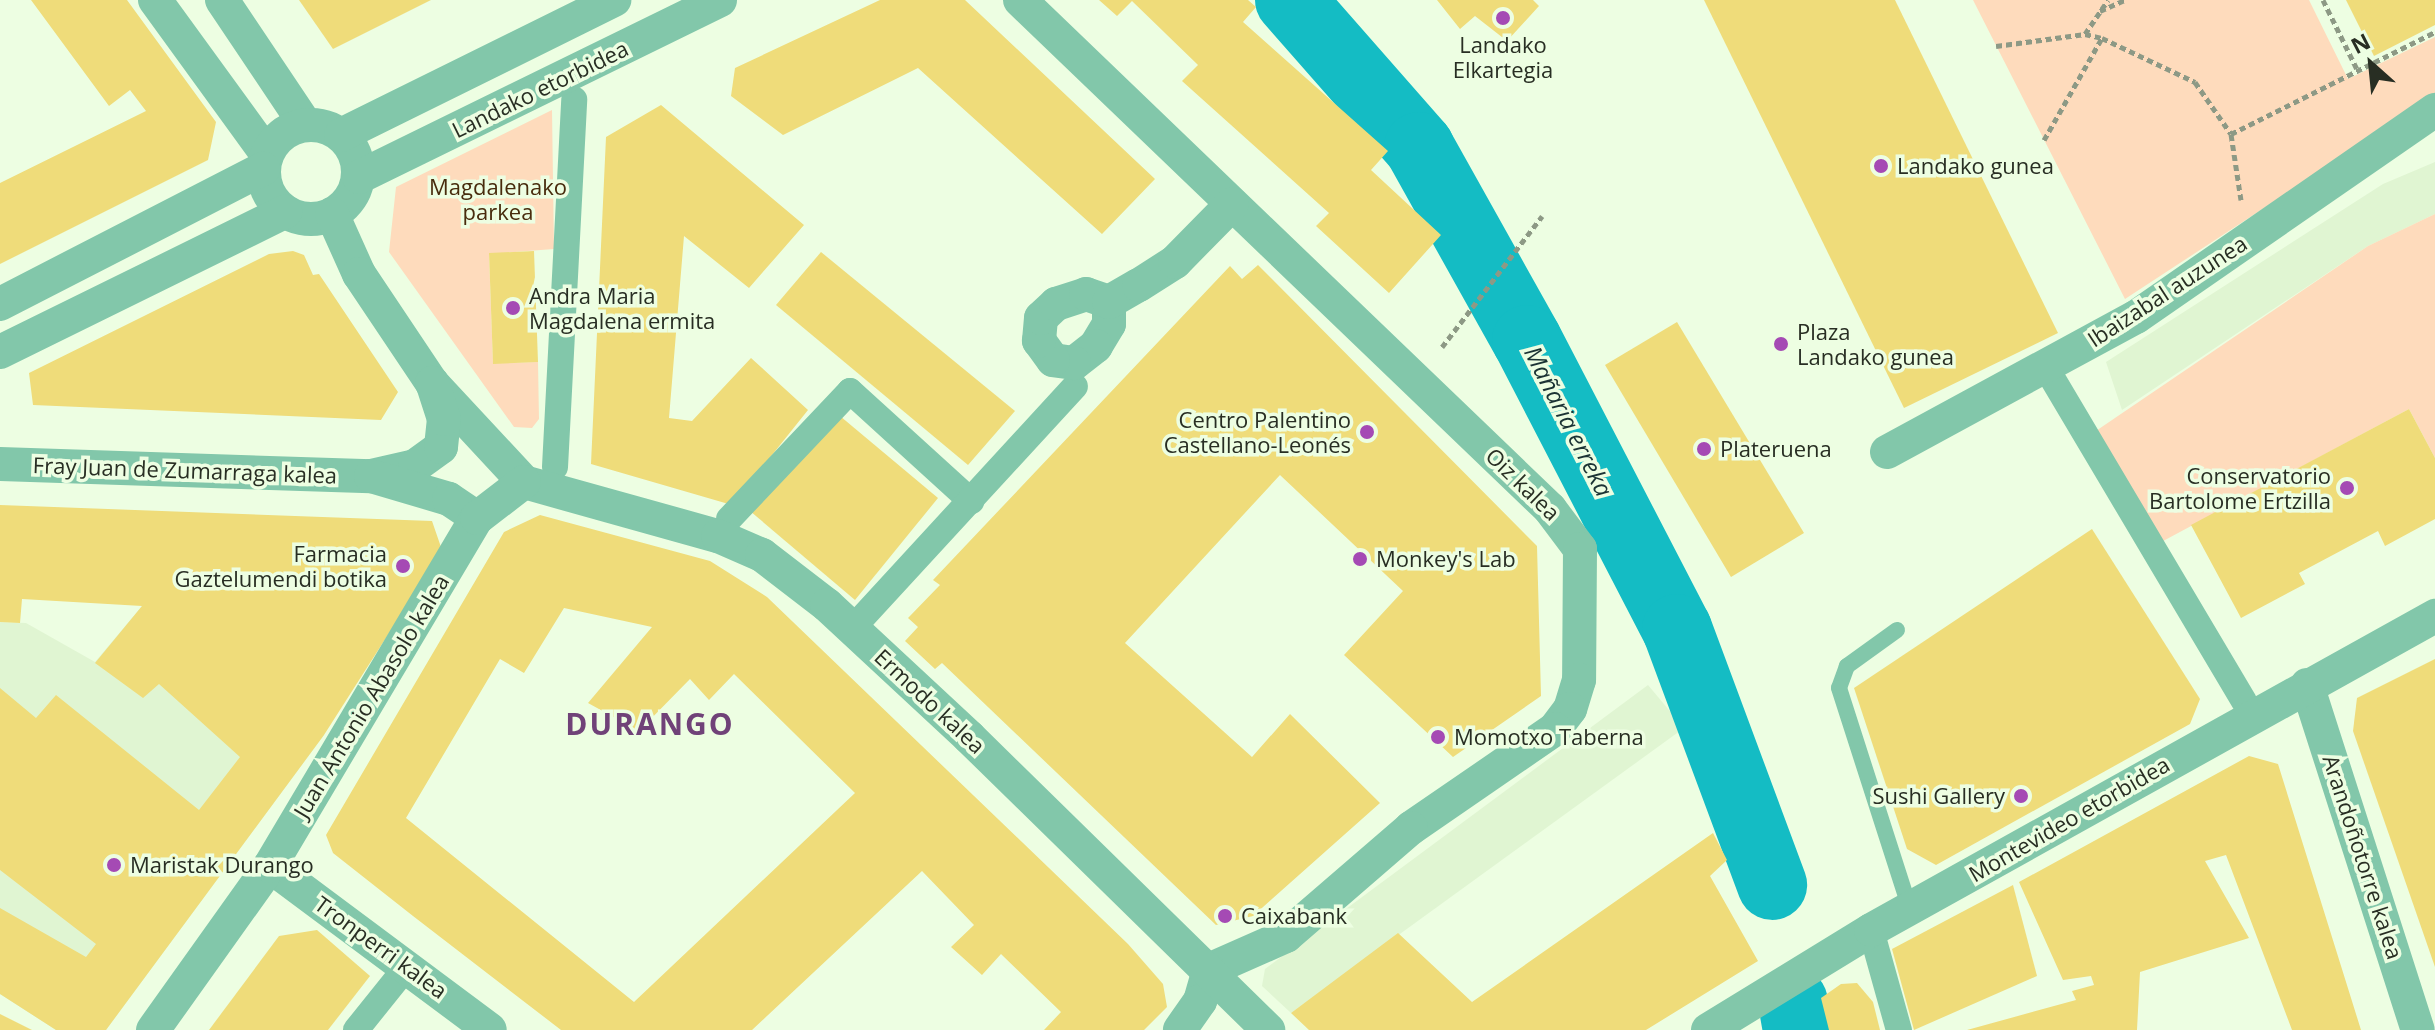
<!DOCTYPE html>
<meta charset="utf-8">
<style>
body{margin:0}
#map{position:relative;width:2435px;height:1030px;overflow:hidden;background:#edfee2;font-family:"Open Sans",sans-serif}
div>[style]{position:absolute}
.built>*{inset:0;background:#e0f5d2}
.green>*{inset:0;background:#fedbbc}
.river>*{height:70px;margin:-35px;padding:0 35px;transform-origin:35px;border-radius:35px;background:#14bcc4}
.building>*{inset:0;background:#efdc7a}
.path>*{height:5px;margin-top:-2.5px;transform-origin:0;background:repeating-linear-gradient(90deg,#8d9985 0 6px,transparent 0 10px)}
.service>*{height:16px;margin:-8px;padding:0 8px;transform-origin:8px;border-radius:8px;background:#82c7aa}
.pedestrian>*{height:26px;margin:-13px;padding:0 13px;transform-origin:13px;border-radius:13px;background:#82c7aa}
.minor>*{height:34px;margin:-17px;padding:0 17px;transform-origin:17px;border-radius:17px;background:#82c7aa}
.minor>.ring{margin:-17px;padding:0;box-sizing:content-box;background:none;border:34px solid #82c7aa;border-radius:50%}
.dots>*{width:22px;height:22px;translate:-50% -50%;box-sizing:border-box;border:4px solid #edfee2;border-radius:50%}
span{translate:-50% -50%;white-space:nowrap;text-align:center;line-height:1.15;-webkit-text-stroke:7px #edfee2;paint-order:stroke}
.poi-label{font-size:22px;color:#282e23}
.left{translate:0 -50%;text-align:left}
.right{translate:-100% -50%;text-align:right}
.street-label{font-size:22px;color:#282e23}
.park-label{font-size:22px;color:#482c0d}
.water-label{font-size:24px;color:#1b3334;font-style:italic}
.district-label{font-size:30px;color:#704278;font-weight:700;letter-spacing:2px}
.north{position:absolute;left:2331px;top:24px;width:80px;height:80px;-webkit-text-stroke:6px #edfee2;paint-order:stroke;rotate:333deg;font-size:22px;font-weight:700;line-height:32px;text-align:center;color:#282e23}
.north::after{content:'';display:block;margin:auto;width:28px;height:36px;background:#282e23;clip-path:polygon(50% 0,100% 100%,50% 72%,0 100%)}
</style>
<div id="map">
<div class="built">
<div style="clip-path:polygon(2435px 162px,2435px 214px,2368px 246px,2122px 410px,2106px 362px,2383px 184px)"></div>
<div style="clip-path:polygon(187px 605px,324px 735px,106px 1030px,56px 1030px,0 994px,0 622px,26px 623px,95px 662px,142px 606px)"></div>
<div style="clip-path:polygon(1648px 685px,1684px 728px,1291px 1013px,1262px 986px,1265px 969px)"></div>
</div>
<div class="green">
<div style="clip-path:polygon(1973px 0,2309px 0,2348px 79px,2435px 37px,2435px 96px,2125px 299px)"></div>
<div style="clip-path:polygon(552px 110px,554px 249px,489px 254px,493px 363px,538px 362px,539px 419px,532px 428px,514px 427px,389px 252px,396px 187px)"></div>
<div style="clip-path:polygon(2435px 214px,2435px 458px,2409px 409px,2152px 547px,2087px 437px,2368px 246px)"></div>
</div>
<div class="river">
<div style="left:1290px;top:0;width:196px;rotate:48.7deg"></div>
<div style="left:1419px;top:147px;width:221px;rotate:60.8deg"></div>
<div style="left:1527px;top:340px;width:326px;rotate:62.6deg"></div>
<div style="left:1677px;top:629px;width:273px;rotate:69.6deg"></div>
<div style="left:1793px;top:1002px;width:28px;rotate:80deg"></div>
</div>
<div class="building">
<div style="clip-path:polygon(31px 0,127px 0,216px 122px,208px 160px,0 264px,0 183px,146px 111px,130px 90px,109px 106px)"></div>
<div style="clip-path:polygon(299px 0,431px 0,333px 49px)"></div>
<div style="clip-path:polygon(880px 0,965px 0,1155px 179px,1102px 234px,918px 68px,783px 135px,731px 96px,735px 68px)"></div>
<div style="clip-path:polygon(1099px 0,1248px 0,1256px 7px,1243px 22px,1388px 151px,1371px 170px,1441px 235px,1389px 293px,1316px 226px,1329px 213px,1182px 81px,1198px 65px,1132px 1px,1117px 16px)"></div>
<div style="clip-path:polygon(1437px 0,1533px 0,1539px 6px,1507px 41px,1475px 16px,1460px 29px)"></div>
<div style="clip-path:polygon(1704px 0,1895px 0,2058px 333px,1904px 408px)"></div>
<div style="clip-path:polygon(2346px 0,2435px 0,2435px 25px,2374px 56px)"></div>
<div style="clip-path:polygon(661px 105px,804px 225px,749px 288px,684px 236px,669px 418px,692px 421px,751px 358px,808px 410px,732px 505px,591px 464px,606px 137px)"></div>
<div style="clip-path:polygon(293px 251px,304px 255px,313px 275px,319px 274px,398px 392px,381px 420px,33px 405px,29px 373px,269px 254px)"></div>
<div style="clip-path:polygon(534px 251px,538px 362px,493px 364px,489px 253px)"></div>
<div style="clip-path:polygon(821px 252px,1015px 411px,968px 465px,776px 305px)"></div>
<div style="clip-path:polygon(1258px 265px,1537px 546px,1541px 696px,1453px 757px,1344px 655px,1403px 591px,1280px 475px,1125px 643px,1252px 757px,1290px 714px,1380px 803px,1253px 916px,1216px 925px,942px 663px,935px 669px,905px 641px,918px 627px,908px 618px,940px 585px,933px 580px,1230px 266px,1242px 279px)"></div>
<div style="clip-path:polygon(1677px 322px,1804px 533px,1731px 577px,1605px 365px)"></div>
<div style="clip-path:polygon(2409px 409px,2435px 458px,2435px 519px,2385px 546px,2378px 531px,2299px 573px,2305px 584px,2241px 618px,2191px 525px)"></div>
<div style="clip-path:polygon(840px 416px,938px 498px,855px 600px,750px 511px)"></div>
<div style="clip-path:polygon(0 505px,432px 521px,442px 550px,324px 735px,106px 1030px,56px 1030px,0 994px,0 908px,86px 957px,96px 944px,0 870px,0 688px,36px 718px,56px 695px,199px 810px,240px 757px,159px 684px,143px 698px,95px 663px,142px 606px,22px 599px,20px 623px,0 622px)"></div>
<div style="clip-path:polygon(evenodd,540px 515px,710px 561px,767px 597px,1128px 944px,1163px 984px,1167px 1007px,1144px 1030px,1044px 1030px,1061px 1012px,1001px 954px,982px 975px,951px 947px,974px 925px,922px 871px,752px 1030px,561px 1030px,413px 916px,333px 853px,326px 835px,504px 532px,540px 515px,564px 608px,652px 627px,588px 703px,639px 731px,690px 679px,709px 700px,734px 674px,855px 793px,634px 1002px,406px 818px,500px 659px,524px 673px,564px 608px)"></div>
<div style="clip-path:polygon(2092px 529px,2200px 699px,2190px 724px,1936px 865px,1907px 849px,1854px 688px)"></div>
<div style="clip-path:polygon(2435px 659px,2435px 967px,2353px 731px,2357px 698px)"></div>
<div style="clip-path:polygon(2249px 756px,2278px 764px,2361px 1030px,2292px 1030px,2226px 855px,2205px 861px,2249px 938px,2140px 972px,2137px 1030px,1967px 1030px,2076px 1000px,2072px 991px,2094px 985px,2091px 976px,2063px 980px,2019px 882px)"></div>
<div style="clip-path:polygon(1713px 833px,1727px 860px,1710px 876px,1758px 961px,1646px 1030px,1309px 1030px,1291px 1013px,1398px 933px,1472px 1002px)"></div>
<div style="clip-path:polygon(2013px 885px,2037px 976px,1914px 1030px,1892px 949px)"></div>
<div style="clip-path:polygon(317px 930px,370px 976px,328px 1030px,209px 1030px,279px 936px)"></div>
<div style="clip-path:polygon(1857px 983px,1873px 1002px,1880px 1030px,1829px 1030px,1821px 998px,1841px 984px)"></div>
<div style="clip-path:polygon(0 1014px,32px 1030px,0 1030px)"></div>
</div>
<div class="path">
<div style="left:2323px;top:0;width:77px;rotate:63.8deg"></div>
<div style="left:2100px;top:11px;width:27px;rotate:-24deg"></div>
<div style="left:2085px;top:34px;width:41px;rotate:-55.9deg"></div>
<div style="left:1996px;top:46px;width:90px;rotate:-7.7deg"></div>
<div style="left:2085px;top:34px;width:17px;rotate:13deg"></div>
<div style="left:2102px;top:38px;width:103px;rotate:25.3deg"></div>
<div style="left:2195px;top:82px;width:63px;rotate:55.3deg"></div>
<div style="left:2044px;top:140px;width:117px;rotate:-60.4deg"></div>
<div style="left:2241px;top:200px;width:67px;rotate:-98.6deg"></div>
<div style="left:2231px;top:134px;width:228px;rotate:-26.6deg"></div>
<div style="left:1442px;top:347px;width:165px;rotate:-52.6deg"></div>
</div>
<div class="service">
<div style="left:1897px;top:630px;width:62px;rotate:144.2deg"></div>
<div style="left:1847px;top:666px;width:23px;rotate:110deg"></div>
<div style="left:1839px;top:688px;width:232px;rotate:72.2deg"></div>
</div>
<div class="pedestrian">
<div style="left:2045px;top:366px;width:390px;rotate:59.3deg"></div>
<div style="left:555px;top:467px;width:368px;rotate:-87deg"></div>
<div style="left:729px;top:519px;width:176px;rotate:-46.6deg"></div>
<div style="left:850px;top:391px;width:164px;rotate:42.3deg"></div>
<div style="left:861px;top:619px;width:316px;rotate:-47.4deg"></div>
<div style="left:1871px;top:930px;width:104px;rotate:74.4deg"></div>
<div style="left:356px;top:1030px;width:64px;rotate:-51.3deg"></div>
</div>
<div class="minor">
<div style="left:155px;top:0;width:189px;rotate:54deg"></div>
<div style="left:222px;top:0;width:149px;rotate:56.2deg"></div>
<div style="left:1020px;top:0;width:735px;rotate:43.84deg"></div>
<div style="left:1550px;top:509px;width:50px;rotate:53.1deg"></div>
<div style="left:1580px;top:549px;width:131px;rotate:90.4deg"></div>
<div style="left:1579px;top:680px;width:30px;rotate:107deg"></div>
<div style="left:1570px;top:709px;width:25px;rotate:127deg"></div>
<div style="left:1555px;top:729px;width:175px;rotate:145.5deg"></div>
<div style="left:1411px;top:828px;width:165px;rotate:139.2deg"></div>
<div style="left:1286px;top:936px;width:84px;rotate:156.2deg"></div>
<div style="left:1209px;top:970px;width:32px;rotate:106deg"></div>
<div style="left:1200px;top:1001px;width:35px;rotate:125deg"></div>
<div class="ring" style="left:264px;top:125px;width:60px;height:60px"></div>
<div style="left:341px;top:135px;width:305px;rotate:-26.3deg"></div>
<div style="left:359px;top:177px;width:402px;rotate:-26.1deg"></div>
<div style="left:332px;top:214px;width:66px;rotate:65.8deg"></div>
<div style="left:359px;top:274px;width:131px;rotate:56.2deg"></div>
<div style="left:432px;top:383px;width:135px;rotate:47.1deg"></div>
<div style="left:1109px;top:302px;width:22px;rotate:90deg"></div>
<div style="left:1109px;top:324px;width:26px;rotate:121deg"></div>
<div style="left:1096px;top:346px;width:28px;rotate:142deg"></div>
<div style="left:1074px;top:363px;width:21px;rotate:-172deg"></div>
<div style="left:1053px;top:360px;width:24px;rotate:-126deg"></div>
<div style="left:1039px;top:341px;width:23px;rotate:-85deg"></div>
<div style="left:1041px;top:318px;width:21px;rotate:-43deg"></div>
<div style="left:1056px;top:304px;width:32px;rotate:-18deg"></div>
<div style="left:1086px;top:294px;width:24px;rotate:19deg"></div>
<div style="left:1109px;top:302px;width:34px;rotate:-30deg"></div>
<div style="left:1139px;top:285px;width:43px;rotate:-32.6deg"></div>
<div style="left:1175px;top:262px;width:81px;rotate:-45.5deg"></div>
<div style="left:0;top:304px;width:296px;rotate:-27.2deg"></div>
<div style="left:0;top:352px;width:318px;rotate:-26.2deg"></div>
<div style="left:1887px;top:452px;width:283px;rotate:-28.5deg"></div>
<div style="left:2136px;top:317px;width:364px;rotate:-34.7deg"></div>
<div style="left:0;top:464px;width:371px;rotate:1.9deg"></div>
<div style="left:371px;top:476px;width:45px;rotate:-12.8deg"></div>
<div style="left:415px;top:466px;width:32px;rotate:-36deg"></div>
<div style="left:441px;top:447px;width:28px;rotate:-84deg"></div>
<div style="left:444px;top:419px;width:38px;rotate:-108deg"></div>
<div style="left:371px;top:476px;width:81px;rotate:16.4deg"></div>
<div style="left:449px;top:499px;width:34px;rotate:34deg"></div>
<div style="left:524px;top:482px;width:201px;rotate:15.6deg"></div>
<div style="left:718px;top:536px;width:48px;rotate:23.4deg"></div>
<div style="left:762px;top:555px;width:82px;rotate:37.6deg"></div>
<div style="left:827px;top:605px;width:194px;rotate:42.9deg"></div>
<div style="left:969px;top:737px;width:419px;rotate:44.4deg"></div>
<div style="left:2307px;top:685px;width:362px;rotate:72.2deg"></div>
<div style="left:270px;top:866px;width:274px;rotate:36.7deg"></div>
<div style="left:153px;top:1030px;width:201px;rotate:-54.5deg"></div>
<div style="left:270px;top:866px;width:405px;rotate:-59.3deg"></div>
<div style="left:477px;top:518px;width:59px;rotate:-37.5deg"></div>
<div style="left:1708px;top:1030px;width:191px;rotate:-31.5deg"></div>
<div style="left:1871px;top:930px;width:646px;rotate:-29.11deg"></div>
</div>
<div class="dots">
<div style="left:1503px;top:18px;background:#a54ab4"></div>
<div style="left:1881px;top:166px;background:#a54ab4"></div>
<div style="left:513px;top:308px;background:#a54ab4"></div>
<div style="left:1781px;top:344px;background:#a54ab4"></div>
<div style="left:1367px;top:432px;background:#a54ab4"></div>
<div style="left:1704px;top:449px;background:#a54ab4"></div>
<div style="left:2347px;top:488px;background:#a54ab4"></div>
<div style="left:1360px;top:559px;background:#a54ab4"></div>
<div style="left:403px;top:566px;background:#a54ab4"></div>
<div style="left:1438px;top:737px;background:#a54ab4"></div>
<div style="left:2021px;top:796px;background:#a54ab4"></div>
<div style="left:114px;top:865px;background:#a54ab4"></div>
<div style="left:1225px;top:916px;background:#a54ab4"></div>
</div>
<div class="poi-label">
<span style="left:1503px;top:57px">Landako<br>Elkartegia</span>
<span class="left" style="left:1897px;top:166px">Landako gunea</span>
<span class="left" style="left:529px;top:308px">Andra Maria<br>Magdalena ermita</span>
<span class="left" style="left:1797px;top:344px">Plaza<br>Landako gunea</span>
<span class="right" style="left:1351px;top:432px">Centro Palentino<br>Castellano-Leonés</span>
<span class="left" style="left:1720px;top:449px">Plateruena</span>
<span class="right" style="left:2331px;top:488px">Conservatorio<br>Bartolome Ertzilla</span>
<span class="right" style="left:387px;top:566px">Farmacia<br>Gaztelumendi botika</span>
<span class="left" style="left:1376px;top:559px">Monkey's Lab</span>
<span class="left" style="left:1454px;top:737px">Momotxo Taberna</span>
<span class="right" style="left:2005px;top:796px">Sushi Gallery</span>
<span class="left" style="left:130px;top:865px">Maristak Durango</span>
<span class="left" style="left:1241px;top:916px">Caixabank</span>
</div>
<div class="street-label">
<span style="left:540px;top:89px;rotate:-26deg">Landako etorbidea</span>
<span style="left:2167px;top:291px;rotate:-33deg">Ibaizabal auzunea</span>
<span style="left:185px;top:470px;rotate:2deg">Fray Juan de Zumarraga kalea</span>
<span style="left:1523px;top:484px;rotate:44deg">Oiz kalea</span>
<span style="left:371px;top:696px;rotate:-59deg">Juan Antonio Abasolo kalea</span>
<span style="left:930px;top:701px;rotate:43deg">Ermodo kalea</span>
<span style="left:2069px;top:819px;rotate:-30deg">Montevideo etorbidea</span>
<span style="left:2363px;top:857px;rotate:72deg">Arandoñotorre kalea</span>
<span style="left:381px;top:947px;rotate:36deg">Tronperri kalea</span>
</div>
<div class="park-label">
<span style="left:498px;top:199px">Magdalenako<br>parkea</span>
</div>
<div class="water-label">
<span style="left:1569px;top:421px;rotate:63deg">Mañaria erreka</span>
</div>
<div class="district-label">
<span style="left:650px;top:724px">DURANGO</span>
</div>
<div class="north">N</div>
</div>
